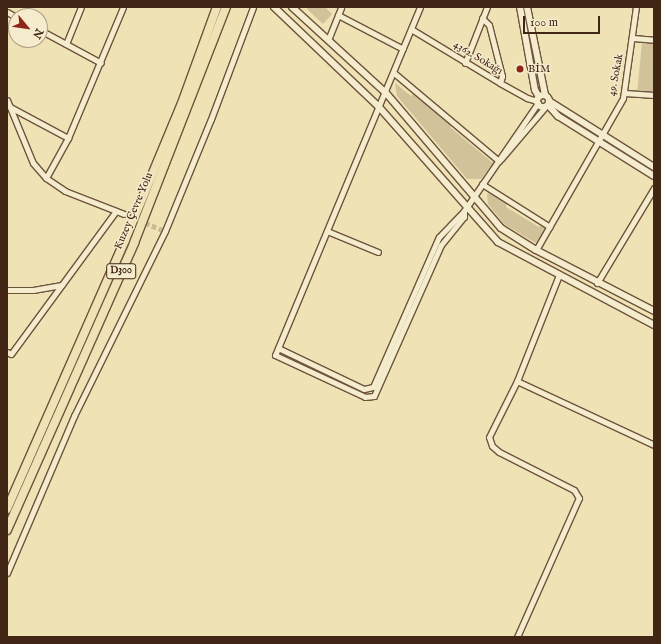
<!DOCTYPE html>
<meta charset="utf-8">
<style>
body{margin:0}
#map{position:relative;width:661px;height:644px;overflow:hidden;background:#efe2b4;font-family:"IM FELL English",serif}
div>[style]{position:absolute}
.green>*{inset:0;background:#d1c299}
.minor-tunnel>*{height:5px;margin-top:-2.5px;transform-origin:0;background:repeating-linear-gradient(90deg,#ccbc94 0 5px,transparent 0 7.5px)}
.roads{filter:drop-shadow(1px 0 #6c543d) drop-shadow(-1px 0 #6c543d) drop-shadow(0 1px #6c543d) drop-shadow(0 -1px #6c543d)}
.minor>*{height:5px;margin:-2.5px;padding:0 2.5px;transform-origin:2.5px;border-radius:2.5px;background:#f5ecce}
.tertiary>*{height:6px;margin:-3px;padding:0 3px;transform-origin:3px;border-radius:3px;background:#f5ecce}
.tertiary>.ring{margin:-3px;padding:0;box-sizing:content-box;background:none;border:6px solid #f5ecce;border-radius:50%}
.trunk>*{height:8px;margin:-4px;padding:0 4px;transform-origin:4px;border-radius:4px;background:#efe2b4}
.dots>*{width:11px;height:11px;translate:-50% -50%;box-sizing:border-box;border:2px solid #f5ecce;border-radius:50%}
span{translate:-50% -50%;white-space:nowrap;text-align:center;line-height:1.15;-webkit-text-stroke:3px #f5ecce;paint-order:stroke}
.shield-label span{padding:1px 3px;background:#f5ecce;border:1px solid;border-radius:3px;-webkit-text-stroke-width:0}
.shield-label{font-size:10px;color:#412515;font-weight:700}
.street-label{font-size:11px;color:#412515}
.poi-label{font-size:11px;color:#412515}
.left{translate:0 -50%;text-align:left}
.frame{position:absolute;inset:0;border:8px solid #412515;pointer-events:none}
.north{position:absolute;left:8px;top:8px;width:40px;height:40px;box-sizing:border-box;background:#f5ecce;border:1px solid #ad9c84;border-radius:50%;rotate:119deg;font-size:11px;font-weight:700;line-height:16px;text-align:center;color:#412515}
.north::after{content:'';display:block;margin:auto;width:14px;height:18px;background:#8f2418;clip-path:polygon(50% 0,100% 100%,50% 72%,0 100%)}
.scale{position:absolute;left:523px;top:16px;width:77px;height:18px;box-sizing:border-box;border:2px solid #412515;border-top:0;padding-left:5px;font-size:12px;line-height:14px;white-space:nowrap;color:#412515;-webkit-text-stroke:3px #f5ecce;paint-order:stroke}
</style>
<div id="map">
<div class="green">
<div style="clip-path:polygon(309px 7px,325px 7px,332px 14px,323px 24px,307px 9px)"></div>
<div style="clip-path:polygon(642px 42px,654px 43px,654px 93px,637px 94px)"></div>
<div style="clip-path:polygon(395px 83px,411px 96px,414px 93px,453px 124px,450px 127px,493px 163px,481px 179px,467px 179px,397px 96px)"></div>
<div style="clip-path:polygon(489px 193px,507px 203px,506px 207px,539px 227px,542px 224px,550px 228px,537px 244px,504px 224px,488px 204px,487px 195px)"></div>
</div>
<div class="minor-tunnel">
<div style="left:124px;top:214px;width:44px;rotate:22.5deg"></div>
</div>
<div class="roads">
<div class="minor">
<div style="left:420px;top:7px;width:377px;rotate:112.6deg"></div>
<div style="left:275px;top:355px;width:99px;rotate:25deg"></div>
<div style="left:365px;top:397px;width:9px;rotate:-6deg"></div>
<div style="left:374px;top:396px;width:165px;rotate:-66.1deg"></div>
<div style="left:441px;top:245px;width:36px;rotate:-51deg"></div>
<div style="left:464px;top:217px;width:6px;rotate:-90deg"></div>
<div style="left:7px;top:12px;width:10px;rotate:29deg"></div>
<div style="left:338px;top:15px;width:73px;rotate:27.6deg"></div>
<div style="left:482px;top:18px;width:10px;rotate:45deg"></div>
<div style="left:489px;top:25px;width:53px;rotate:75.7deg"></div>
<div style="left:502px;top:76px;width:7px;rotate:106deg"></div>
<div style="left:411px;top:29px;width:104px;rotate:31.2deg"></div>
<div style="left:500px;top:83px;width:31px;rotate:29deg"></div>
<div style="left:527px;top:98px;width:10px;rotate:17deg"></div>
<div style="left:40px;top:30px;width:69px;rotate:28.4deg"></div>
<div style="left:633px;top:38px;width:21px;rotate:5deg"></div>
<div style="left:328px;top:40px;width:35px;rotate:-68deg"></div>
<div style="left:66px;top:44px;width:40px;rotate:-68deg"></div>
<div style="left:465px;top:63px;width:60px;rotate:-68.6deg"></div>
<div style="left:394px;top:73px;width:137px;rotate:40deg"></div>
<div style="left:625px;top:93px;width:29px;rotate:4deg"></div>
<div style="left:7px;top:100px;width:68px;rotate:67.6deg"></div>
<div style="left:33px;top:163px;width:20px;rotate:49deg"></div>
<div style="left:46px;top:178px;width:23px;rotate:34deg"></div>
<div style="left:65px;top:191px;width:63px;rotate:21.3deg"></div>
<div style="left:10px;top:107px;width:66px;rotate:28.1deg"></div>
<div style="left:501px;top:159px;width:70px;rotate:-49.7deg"></div>
<div style="left:46px;top:178px;width:46px;rotate:-61.2deg"></div>
<div style="left:68px;top:138px;width:142px;rotate:-67.2deg"></div>
<div style="left:482px;top:184px;width:80px;rotate:32.3deg"></div>
<div style="left:327px;top:231px;width:55px;rotate:22.4deg"></div>
<div style="left:536px;top:250px;width:175px;rotate:-60.2deg"></div>
<div style="left:623px;top:98px;width:92px;rotate:-81.9deg"></div>
<div style="left:597px;top:283px;width:111px;rotate:-59deg"></div>
<div style="left:7px;top:290px;width:26px"></div>
<div style="left:33px;top:290px;width:29px;rotate:-10deg"></div>
<div style="left:278px;top:348px;width:95px;rotate:25.5deg"></div>
<div style="left:364px;top:389px;width:9px;rotate:-13deg"></div>
<div style="left:373px;top:387px;width:164px;rotate:-66.3deg"></div>
<div style="left:439px;top:237px;width:36px;rotate:-46deg"></div>
<div style="left:464px;top:211px;width:131px;rotate:-55.6deg"></div>
<div style="left:7px;top:352px;width:4px;rotate:27deg"></div>
<div style="left:11px;top:354px;width:177px;rotate:-53.7deg"></div>
<div style="left:517px;top:381px;width:151px;rotate:25deg"></div>
<div style="left:7px;top:573px;width:171px;rotate:-66.9deg"></div>
<div style="left:74px;top:416px;width:206px;rotate:-63.8deg"></div>
<div style="left:165px;top:231px;width:121px;rotate:-67.7deg"></div>
<div style="left:211px;top:119px;width:120px;rotate:-69.4deg"></div>
<div style="left:517px;top:637px;width:152px;rotate:-66deg"></div>
<div style="left:579px;top:498px;width:9px;rotate:-122deg"></div>
<div style="left:574px;top:490px;width:84px;rotate:-153.1deg"></div>
<div style="left:499px;top:452px;width:9px;rotate:-139deg"></div>
<div style="left:492px;top:446px;width:9px;rotate:-108deg"></div>
<div style="left:489px;top:437px;width:63px;rotate:-63.4deg"></div>
<div style="left:517px;top:381px;width:114px;rotate:-68.4deg"></div>
</div>
<div class="tertiary">
<div style="left:274px;top:7px;width:145px;rotate:43.6deg"></div>
<div style="left:379px;top:107px;width:180px;rotate:48.6deg"></div>
<div style="left:498px;top:242px;width:177px;rotate:28deg"></div>
<div style="left:292px;top:7px;width:127px;rotate:42.5deg"></div>
<div style="left:386px;top:93px;width:177px;rotate:49.6deg"></div>
<div style="left:501px;top:228px;width:41px;rotate:32.2deg"></div>
<div style="left:536px;top:250px;width:133px;rotate:27.3deg"></div>
<div style="left:520px;top:7px;width:84px;rotate:79.8deg"></div>
<div style="left:535px;top:90px;width:8px;rotate:60deg"></div>
<div style="left:527px;top:7px;width:90px;rotate:78.4deg"></div>
<div class="ring" style="left:537px;top:95px;width:6px;height:6px"></div>
<div style="left:549px;top:101px;width:124px;rotate:32.2deg"></div>
<div style="left:548px;top:105px;width:15px;rotate:48deg"></div>
<div style="left:558px;top:116px;width:113px;rotate:32deg"></div>
</div>
<div class="trunk">
<div style="left:7px;top:509px;width:294px;rotate:-66.3deg"></div>
<div style="left:125px;top:240px;width:148px;rotate:-67.4deg"></div>
<div style="left:182px;top:103px;width:102px;rotate:-70deg"></div>
<div style="left:7px;top:530px;width:314px;rotate:-66.1deg"></div>
<div style="left:134px;top:243px;width:253px;rotate:-68.7deg"></div>
</div>
</div>
<div class="dots">
<div style="left:520px;top:69px;background:#8f2418"></div>
</div>
<div class="shield-label">
<span style="left:121px;top:271px">D300</span>
</div>
<div class="street-label">
<span style="left:478px;top:58px;rotate:31deg">4362. Sokağı</span>
<span style="left:616px;top:75px;rotate:-79deg">49. Sokak</span>
<span style="left:134px;top:211px;rotate:-67deg">Kuzey Çevre Yolu</span>
</div>
<div class="poi-label">
<span class="left" style="left:528px;top:69px">BİM</span>
</div>
<div class="frame"></div>
<div class="north">N</div>
<div class="scale">100 m</div>
</div>
